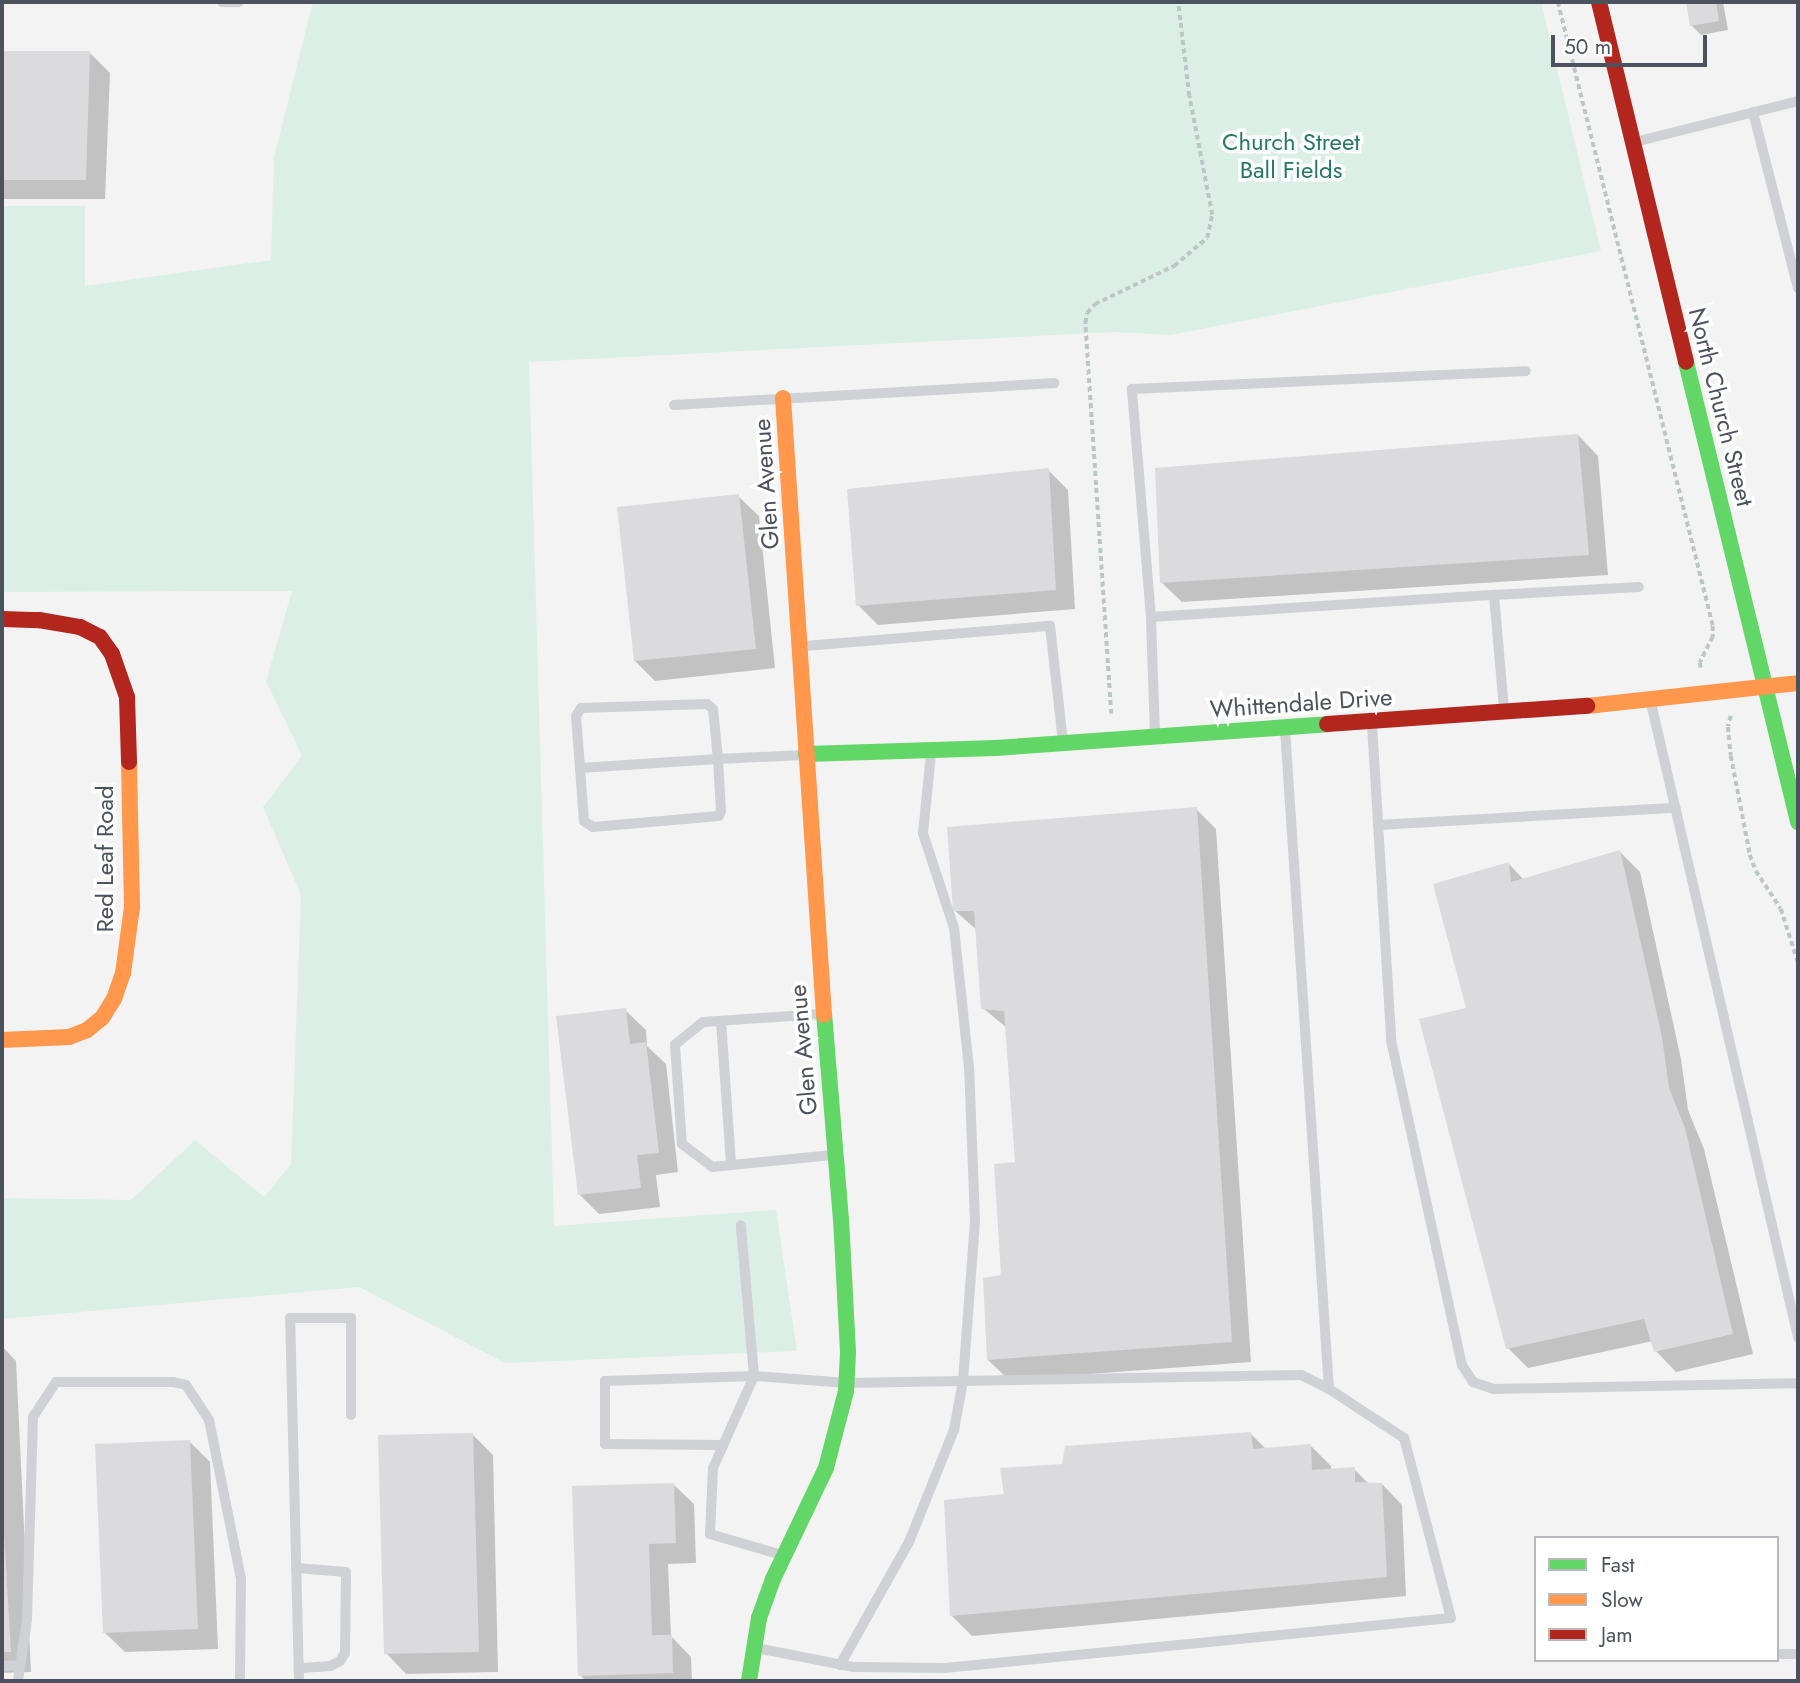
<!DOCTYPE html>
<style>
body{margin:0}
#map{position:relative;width:1800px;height:1683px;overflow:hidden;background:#f3f3f3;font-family:Jost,sans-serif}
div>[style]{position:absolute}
.green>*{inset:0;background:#dbefe7}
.shadow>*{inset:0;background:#0003}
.building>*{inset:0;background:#dbdbdd}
.path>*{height:3.5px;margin-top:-1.75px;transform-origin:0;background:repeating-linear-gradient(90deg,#bdc6c6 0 5px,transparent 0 8.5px)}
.lane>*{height:10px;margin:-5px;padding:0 5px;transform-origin:5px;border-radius:5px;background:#cfd1d4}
.fast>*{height:16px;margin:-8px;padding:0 8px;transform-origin:8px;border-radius:8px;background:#63d668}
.slow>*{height:16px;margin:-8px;padding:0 8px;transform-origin:8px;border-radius:8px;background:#ff974d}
.jam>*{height:16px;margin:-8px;padding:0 8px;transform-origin:8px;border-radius:8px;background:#b3261e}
span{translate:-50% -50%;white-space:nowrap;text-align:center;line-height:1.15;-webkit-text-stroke:7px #fff;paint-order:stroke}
.park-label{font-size:24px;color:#237962}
.street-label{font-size:24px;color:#4c515e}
.frame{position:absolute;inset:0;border:4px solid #4c515e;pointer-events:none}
.legend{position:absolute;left:1534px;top:1536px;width:245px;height:126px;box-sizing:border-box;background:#fff;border:2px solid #b7b9bf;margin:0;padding:9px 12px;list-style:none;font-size:21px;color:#4c515e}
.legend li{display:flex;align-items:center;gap:14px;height:35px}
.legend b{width:35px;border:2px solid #b7b9bf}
.scale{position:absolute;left:1551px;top:35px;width:156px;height:32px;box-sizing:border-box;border:4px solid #4c515e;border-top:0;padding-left:9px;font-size:21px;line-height:24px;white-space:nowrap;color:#4c515e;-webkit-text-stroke:5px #fff;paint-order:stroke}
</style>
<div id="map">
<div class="green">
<div style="clip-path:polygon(313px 2px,1541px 2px,1601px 251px,1171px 335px,1114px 332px,529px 362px,554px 1226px,776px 1210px,797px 1351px,505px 1363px,359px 1287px,2px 1319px,2px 1198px,131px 1200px,195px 1140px,264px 1197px,291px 1164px,301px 895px,263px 807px,302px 756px,266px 681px,292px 591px,2px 592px,2px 206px,85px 206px,85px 286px,271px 260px,274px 157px)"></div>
</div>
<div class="shadow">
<div style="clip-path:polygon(1687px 2px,1723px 2px,1728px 30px,1701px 35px,1692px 26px)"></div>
<div style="clip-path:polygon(2px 52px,90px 53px,110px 73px,105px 199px,2px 199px)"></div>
<div style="clip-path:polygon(1578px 435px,1598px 456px,1608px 575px,1182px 602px,1161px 582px)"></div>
<div style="clip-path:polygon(1048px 470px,1068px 490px,1075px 609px,878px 625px,858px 605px)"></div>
<div style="clip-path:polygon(738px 496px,759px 516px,775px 668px,655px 681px,635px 661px)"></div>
<div style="clip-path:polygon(1196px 809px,1216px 829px,1251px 1362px,1009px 1380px,988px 1360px,1017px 1163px,1007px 1028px,983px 1008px,977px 930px,954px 910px)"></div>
<div style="clip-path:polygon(1620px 852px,1640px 872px,1681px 1059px,1688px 1110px,1704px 1149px,1753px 1354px,1676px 1372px,1656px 1351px,1653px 1341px,1528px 1368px,1508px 1348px,1469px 1010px,1509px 864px,1524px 880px)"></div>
<div style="clip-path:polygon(625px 1010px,646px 1030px,647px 1046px,666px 1064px,678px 1172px,656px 1175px,660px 1207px,599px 1214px,579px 1194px)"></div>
<div style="clip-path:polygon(2px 1346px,16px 1361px,31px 1672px,2px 1673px)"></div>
<div style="clip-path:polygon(472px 1434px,493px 1455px,498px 1672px,406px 1674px,386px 1653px)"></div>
<div style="clip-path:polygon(1251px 1434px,1266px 1449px,1311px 1446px,1331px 1466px,1331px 1471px,1354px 1469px,1369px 1484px,1382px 1484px,1402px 1505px,1406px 1596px,972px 1636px,952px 1616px,1006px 1496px,1063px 1465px)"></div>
<div style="clip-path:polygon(190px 1442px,210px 1462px,218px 1649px,125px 1652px,104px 1632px)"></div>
<div style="clip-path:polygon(673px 1484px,694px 1504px,696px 1563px,668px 1564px,671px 1636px,691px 1657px,692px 1681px,586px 1681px,580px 1675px)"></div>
</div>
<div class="building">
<div style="clip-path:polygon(1686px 2px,1716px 2px,1719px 21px,1690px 26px)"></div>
<div style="clip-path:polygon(2px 51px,90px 51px,86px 180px,2px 180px)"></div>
<div style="clip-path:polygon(1578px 434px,1589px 555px,1160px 583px,1155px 468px)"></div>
<div style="clip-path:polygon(1049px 468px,1056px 590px,856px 606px,847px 489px)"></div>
<div style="clip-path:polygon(739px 494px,756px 649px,634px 661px,617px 507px)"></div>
<div style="clip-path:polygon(1197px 807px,1232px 1342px,987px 1360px,983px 1278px,1001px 1275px,994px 1164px,1015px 1162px,1004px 1011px,981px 1009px,974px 911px,953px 911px,947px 827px)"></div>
<div style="clip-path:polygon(1620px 850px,1662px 1037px,1669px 1088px,1685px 1128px,1733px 1334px,1654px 1352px,1644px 1319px,1506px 1349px,1419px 1019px,1466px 1008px,1433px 884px,1509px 862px,1511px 882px)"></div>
<div style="clip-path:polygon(626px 1008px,630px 1044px,646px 1042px,659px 1153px,637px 1155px,641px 1188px,578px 1195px,556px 1016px)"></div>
<div style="clip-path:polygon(1251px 1432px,1253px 1449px,1311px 1444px,1312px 1470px,1355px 1467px,1355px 1482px,1382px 1483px,1387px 1577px,950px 1616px,944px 1500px,1004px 1494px,1000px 1468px,1062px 1464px,1065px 1446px)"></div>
<div style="clip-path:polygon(473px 1433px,479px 1652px,384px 1654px,378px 1435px)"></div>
<div style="clip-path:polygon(190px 1440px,198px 1629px,103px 1633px,95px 1444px)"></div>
<div style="clip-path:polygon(674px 1483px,676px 1543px,649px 1544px,652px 1635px,672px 1635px,673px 1673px,578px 1676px,572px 1486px)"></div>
<div style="clip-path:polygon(2px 1498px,11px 1652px,2px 1652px)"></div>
</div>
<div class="path">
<div style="left:1558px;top:2px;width:643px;rotate:76.05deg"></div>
<div style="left:1713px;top:626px;width:11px;rotate:90deg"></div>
<div style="left:1713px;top:637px;width:29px;rotate:117deg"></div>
<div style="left:1700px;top:663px;width:5px;rotate:79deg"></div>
<div style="left:1111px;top:714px;width:392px;rotate:-93.8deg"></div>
<div style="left:1085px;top:323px;width:10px;rotate:-79deg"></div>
<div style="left:1087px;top:313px;width:12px;rotate:-48deg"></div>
<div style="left:1095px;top:304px;width:88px;rotate:-25.7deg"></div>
<div style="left:1174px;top:266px;width:43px;rotate:-40.3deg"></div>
<div style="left:1207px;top:238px;width:24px;rotate:-78deg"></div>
<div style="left:1212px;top:215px;width:121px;rotate:-100.9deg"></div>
<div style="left:1189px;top:96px;width:95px;rotate:-96.7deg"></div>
<div style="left:1731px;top:716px;width:11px;rotate:105deg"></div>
<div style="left:1728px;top:727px;width:29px;rotate:84deg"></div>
<div style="left:1731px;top:756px;width:101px;rotate:79.1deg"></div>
<div style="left:1750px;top:855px;width:17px;rotate:69deg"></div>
<div style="left:1756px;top:871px;width:45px;rotate:56.7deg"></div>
<div style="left:1781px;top:909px;width:56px;rotate:72.2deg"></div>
</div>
<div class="lane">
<div style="left:222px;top:2px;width:17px"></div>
<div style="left:1753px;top:112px;width:182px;rotate:75.7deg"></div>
<div style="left:1635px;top:142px;width:168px;rotate:-14.1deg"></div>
<div style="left:674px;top:405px;width:381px;rotate:-3.3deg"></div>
<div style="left:1494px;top:595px;width:145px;rotate:-3.2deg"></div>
<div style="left:1151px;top:617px;width:229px;rotate:-94.8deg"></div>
<div style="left:1132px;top:389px;width:394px;rotate:-2.6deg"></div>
<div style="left:805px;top:646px;width:246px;rotate:-4.7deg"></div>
<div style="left:1050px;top:626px;width:116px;rotate:83.6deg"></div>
<div style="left:1651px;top:703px;width:651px;rotate:76.95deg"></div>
<div style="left:1372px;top:725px;width:316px;rotate:86.5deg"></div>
<div style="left:1391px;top:1040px;width:333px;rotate:77.7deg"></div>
<div style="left:1462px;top:1365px;width:20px;rotate:57deg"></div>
<div style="left:1473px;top:1382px;width:21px;rotate:19deg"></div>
<div style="left:1493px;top:1389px;width:305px;rotate:-1.1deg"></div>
<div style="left:1285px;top:729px;width:661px;rotate:86.19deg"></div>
<div style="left:1155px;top:734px;width:117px;rotate:-92deg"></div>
<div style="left:1151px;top:617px;width:344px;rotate:-3.7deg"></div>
<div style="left:1494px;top:595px;width:114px;rotate:85deg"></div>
<div style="left:580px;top:768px;width:53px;rotate:85.7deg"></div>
<div style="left:584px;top:821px;width:11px;rotate:34deg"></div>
<div style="left:593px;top:827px;width:126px;rotate:-5deg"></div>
<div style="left:719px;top:816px;width:5px;rotate:-68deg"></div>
<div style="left:721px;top:811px;width:52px;rotate:-93.3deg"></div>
<div style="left:718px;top:759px;width:50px;rotate:-95.7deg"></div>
<div style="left:713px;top:709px;width:8px;rotate:-140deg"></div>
<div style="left:707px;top:704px;width:126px;rotate:178.2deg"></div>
<div style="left:581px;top:708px;width:9px;rotate:122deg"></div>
<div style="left:576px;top:716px;width:52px;rotate:85.6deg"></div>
<div style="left:580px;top:768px;width:138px;rotate:-3.7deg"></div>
<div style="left:718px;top:759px;width:86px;rotate:-2.7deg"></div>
<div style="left:1378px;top:825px;width:298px;rotate:-3.3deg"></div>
<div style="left:820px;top:1014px;width:117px;rotate:176.1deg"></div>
<div style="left:703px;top:1022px;width:36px;rotate:141deg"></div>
<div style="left:675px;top:1045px;width:99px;rotate:86deg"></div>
<div style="left:682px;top:1144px;width:38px;rotate:37deg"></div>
<div style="left:712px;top:1167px;width:121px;rotate:-5.7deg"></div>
<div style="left:721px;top:1021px;width:144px;rotate:86deg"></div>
<div style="left:723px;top:1445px;width:118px;rotate:-179.5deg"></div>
<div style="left:605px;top:1444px;width:63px;rotate:-90deg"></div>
<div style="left:605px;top:1381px;width:149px;rotate:-1.9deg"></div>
<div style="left:754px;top:1376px;width:151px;rotate:-95deg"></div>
<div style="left:296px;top:1568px;width:50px;rotate:4.6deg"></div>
<div style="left:346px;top:1572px;width:81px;rotate:90.7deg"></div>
<div style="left:345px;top:1653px;width:9px;rotate:122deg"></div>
<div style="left:340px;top:1661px;width:11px;rotate:153deg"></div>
<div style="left:330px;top:1666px;width:31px;rotate:176deg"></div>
<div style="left:756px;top:1648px;width:100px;rotate:11deg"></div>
<div style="left:854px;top:1667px;width:91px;rotate:0.6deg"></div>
<div style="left:945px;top:1668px;width:508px;rotate:-5.64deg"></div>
<div style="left:1451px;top:1618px;width:186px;rotate:-104.6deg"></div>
<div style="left:1404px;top:1438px;width:90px;rotate:-146.8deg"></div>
<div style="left:1329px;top:1389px;width:31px;rotate:-153deg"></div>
<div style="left:1301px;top:1375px;width:454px;rotate:179deg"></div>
<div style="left:847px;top:1383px;width:93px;rotate:-175.7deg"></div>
<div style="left:754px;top:1376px;width:101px;rotate:114deg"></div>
<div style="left:713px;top:1468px;width:66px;rotate:92.6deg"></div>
<div style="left:710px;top:1534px;width:75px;rotate:16.3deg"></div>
<div style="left:1777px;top:1654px;width:21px"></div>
<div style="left:840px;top:1665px;width:141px;rotate:-60.7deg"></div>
<div style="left:909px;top:1542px;width:121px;rotate:-68.1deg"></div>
<div style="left:954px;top:1430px;width:50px;rotate:-79.6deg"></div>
<div style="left:963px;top:1381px;width:160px;rotate:-85.7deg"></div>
<div style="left:975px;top:1221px;width:153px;rotate:-92.2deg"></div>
<div style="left:969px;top:1068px;width:141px;rotate:-96.1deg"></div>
<div style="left:954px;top:928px;width:100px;rotate:-108.1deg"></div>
<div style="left:923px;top:833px;width:79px;rotate:-84.2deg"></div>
<div style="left:2px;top:1666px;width:18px;rotate:-3deg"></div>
<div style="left:18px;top:1681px;width:63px;rotate:-81.7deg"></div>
<div style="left:27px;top:1619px;width:202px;rotate:-88.3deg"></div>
<div style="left:33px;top:1417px;width:42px;rotate:-56.7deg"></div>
<div style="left:56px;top:1382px;width:117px"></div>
<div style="left:173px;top:1382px;width:13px;rotate:13deg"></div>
<div style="left:186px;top:1385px;width:42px;rotate:56.7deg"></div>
<div style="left:209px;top:1420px;width:162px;rotate:78.6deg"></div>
<div style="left:241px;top:1579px;width:102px;rotate:90.6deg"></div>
<div style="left:299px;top:1681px;width:363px;rotate:-91.4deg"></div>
<div style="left:290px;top:1318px;width:61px"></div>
<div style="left:351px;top:1318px;width:97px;rotate:90deg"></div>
</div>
<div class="fast">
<div style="left:1686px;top:362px;width:474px;rotate:76.3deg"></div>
<div style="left:806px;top:754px;width:190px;rotate:-1.8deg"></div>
<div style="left:996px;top:748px;width:332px;rotate:-4.1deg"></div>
<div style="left:749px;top:1681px;width:64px;rotate:-81deg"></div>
<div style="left:759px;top:1618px;width:41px;rotate:-70.3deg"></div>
<div style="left:773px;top:1579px;width:123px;rotate:-64.5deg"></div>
<div style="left:826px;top:1468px;width:80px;rotate:-75.4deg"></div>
<div style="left:846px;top:1391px;width:39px;rotate:-87deg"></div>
<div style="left:848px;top:1352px;width:132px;rotate:-93deg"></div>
<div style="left:841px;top:1220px;width:206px;rotate:-94.7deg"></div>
</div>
<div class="slow">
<div style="left:783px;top:398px;width:618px;rotate:86.2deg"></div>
<div style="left:1587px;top:706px;width:212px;rotate:-6.2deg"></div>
<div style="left:2px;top:1040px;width:67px;rotate:-2.6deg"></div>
<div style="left:69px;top:1037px;width:19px;rotate:-21deg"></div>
<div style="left:87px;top:1030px;width:19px;rotate:-39deg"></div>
<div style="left:102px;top:1018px;width:22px;rotate:-58deg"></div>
<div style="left:114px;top:999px;width:28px;rotate:-71deg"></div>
<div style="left:123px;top:973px;width:67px;rotate:-82.2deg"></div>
<div style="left:132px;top:907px;width:145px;rotate:-91.2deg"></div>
</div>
<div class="jam">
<div style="left:1599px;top:2px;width:370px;rotate:76.4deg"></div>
<div style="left:2px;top:619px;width:37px;rotate:2deg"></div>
<div style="left:39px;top:620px;width:42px;rotate:9.7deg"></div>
<div style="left:80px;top:627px;width:22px;rotate:27deg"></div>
<div style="left:100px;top:637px;width:21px;rotate:55deg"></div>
<div style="left:112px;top:654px;width:46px;rotate:70.8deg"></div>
<div style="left:127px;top:697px;width:65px;rotate:88.2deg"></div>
<div style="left:1327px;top:724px;width:261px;rotate:-4deg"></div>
</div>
<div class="park-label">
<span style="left:1291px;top:156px">Church Street<br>Ball Fields</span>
</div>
<div class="street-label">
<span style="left:1721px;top:407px;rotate:76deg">North Church Street</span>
<span style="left:766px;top:484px;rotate:-94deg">Glen Avenue</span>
<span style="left:1301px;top:703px;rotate:-4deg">Whittendale Drive</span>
<span style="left:105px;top:859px;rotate:-90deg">Red Leaf Road</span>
<span style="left:803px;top:1050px;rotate:-95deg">Glen Avenue</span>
</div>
<div class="frame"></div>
<ul class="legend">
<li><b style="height:9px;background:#63d668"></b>Fast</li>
<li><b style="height:9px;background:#ff974d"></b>Slow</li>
<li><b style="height:9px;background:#b3261e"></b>Jam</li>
</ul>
<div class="scale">50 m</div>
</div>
